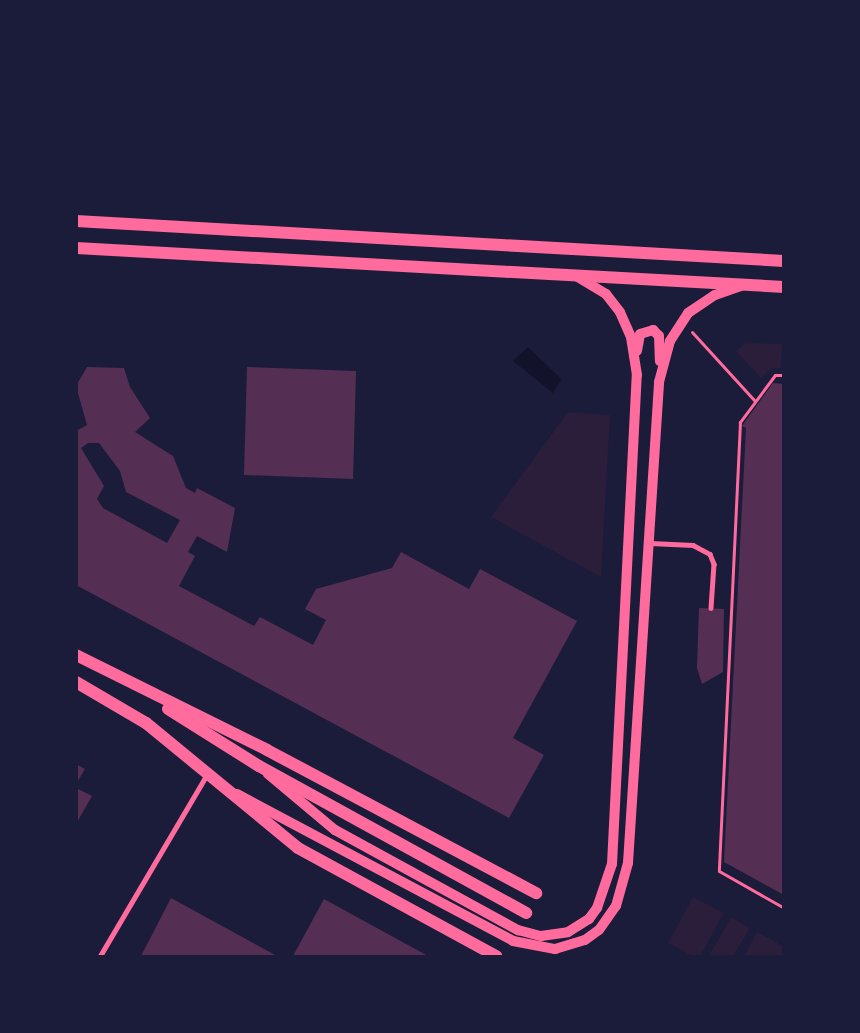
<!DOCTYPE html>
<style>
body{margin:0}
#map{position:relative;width:860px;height:1033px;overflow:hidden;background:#1b1b3a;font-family:"Golos Text",sans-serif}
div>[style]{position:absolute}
.green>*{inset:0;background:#2a1e3b}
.water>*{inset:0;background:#12122b}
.building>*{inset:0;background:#542f53}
.path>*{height:3px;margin:-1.5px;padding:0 1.5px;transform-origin:1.5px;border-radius:1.5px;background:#ff6b9d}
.service>*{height:4.5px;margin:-2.25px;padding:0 2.25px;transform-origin:2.25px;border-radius:2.25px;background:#ff6b9d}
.tertiary>*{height:10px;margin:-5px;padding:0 5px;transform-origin:5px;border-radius:5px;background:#ff6b9d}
.secondary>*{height:12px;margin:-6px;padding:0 6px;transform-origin:6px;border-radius:6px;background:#ff6b9d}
span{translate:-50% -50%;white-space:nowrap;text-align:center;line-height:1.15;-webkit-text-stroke:5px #1b1b3a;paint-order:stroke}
.frame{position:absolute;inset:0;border:78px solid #1b1b3a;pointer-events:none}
</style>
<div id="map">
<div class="green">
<div style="clip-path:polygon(746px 343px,782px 344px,781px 368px,772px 368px,761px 378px,736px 351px)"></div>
<div style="clip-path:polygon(568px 412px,610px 415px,601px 577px,491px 517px)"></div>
<div style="clip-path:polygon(693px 897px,724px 913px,700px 956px,692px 956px,668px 943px)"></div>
<div style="clip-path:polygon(731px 917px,750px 928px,733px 956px,709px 956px)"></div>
<div style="clip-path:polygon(757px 932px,783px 946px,783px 956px,744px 956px)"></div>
</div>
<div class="water">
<div style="clip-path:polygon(528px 347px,561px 379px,553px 393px,513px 361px)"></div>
</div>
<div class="building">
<div style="clip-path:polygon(evenodd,87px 367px,124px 368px,130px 387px,150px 418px,135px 432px,173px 456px,186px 488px,195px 493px,197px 488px,235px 508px,227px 552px,197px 536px,188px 552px,195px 556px,179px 586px,254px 626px,260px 617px,313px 645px,326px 620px,305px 609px,316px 589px,392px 568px,401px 552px,469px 589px,480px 569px,577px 621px,513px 738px,544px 755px,509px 818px,76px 585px,76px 431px,87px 425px,76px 386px,87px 367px,88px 443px,99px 443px,120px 471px,126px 492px,180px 520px,167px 543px,103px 508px,97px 499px,104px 486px,81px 448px,88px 443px)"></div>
<div style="clip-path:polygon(247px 367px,356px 371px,353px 479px,244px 475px)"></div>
<div style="clip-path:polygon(773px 383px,784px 384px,784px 895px,724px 862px,746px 428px,742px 426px)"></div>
<div style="clip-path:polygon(699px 608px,724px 609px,723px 672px,702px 684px,697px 668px)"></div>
<div style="clip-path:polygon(76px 764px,85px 769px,76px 784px)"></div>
<div style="clip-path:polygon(76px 788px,92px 796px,76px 824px)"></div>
<div style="clip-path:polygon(171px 898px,277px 956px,141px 956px)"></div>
<div style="clip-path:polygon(324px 899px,428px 956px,293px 956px)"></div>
</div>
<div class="path">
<div style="left:692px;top:332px;width:93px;rotate:47.6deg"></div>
<div style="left:784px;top:375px;width:9px;rotate:180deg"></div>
<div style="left:775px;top:375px;width:59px;rotate:126.7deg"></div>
<div style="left:740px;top:422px;width:449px;rotate:92.7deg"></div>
<div style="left:719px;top:871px;width:75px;rotate:29.6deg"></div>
</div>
<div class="service">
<div style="left:650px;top:543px;width:43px;rotate:2.7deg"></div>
<div style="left:693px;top:545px;width:19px;rotate:28deg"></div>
<div style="left:710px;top:554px;width:11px;rotate:68deg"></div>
<div style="left:714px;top:564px;width:44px;rotate:93.9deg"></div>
<div style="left:100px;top:956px;width:209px;rotate:-59.5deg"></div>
</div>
<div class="tertiary">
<div style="left:637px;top:351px;width:17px;rotate:-80deg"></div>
<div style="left:640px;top:334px;width:14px;rotate:-17deg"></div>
<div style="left:653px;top:330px;width:8px;rotate:45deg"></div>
<div style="left:659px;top:336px;width:25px;rotate:88deg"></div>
<div style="left:268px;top:774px;width:87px;rotate:39.9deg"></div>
<div style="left:335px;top:830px;width:209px;rotate:28.7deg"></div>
<div style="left:518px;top:930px;width:24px;rotate:15deg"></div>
<div style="left:541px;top:936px;width:27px;rotate:-8deg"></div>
<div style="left:568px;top:932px;width:25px;rotate:-32deg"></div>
<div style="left:589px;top:919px;width:14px;rotate:-54deg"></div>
<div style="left:597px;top:908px;width:46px;rotate:-71.2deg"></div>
<div style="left:612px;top:864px;width:490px;rotate:-87.1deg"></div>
<div style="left:637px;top:375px;width:38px;rotate:-99deg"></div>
<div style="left:631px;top:337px;width:27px;rotate:-114deg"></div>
<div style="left:620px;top:312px;width:23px;rotate:-128deg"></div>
<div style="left:606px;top:294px;width:33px;rotate:-149deg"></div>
<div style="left:237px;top:794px;width:313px;rotate:28deg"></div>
<div style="left:513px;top:941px;width:43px;rotate:10.8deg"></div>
<div style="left:555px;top:949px;width:31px;rotate:-17deg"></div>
<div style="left:585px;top:940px;width:17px;rotate:-36deg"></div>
<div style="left:599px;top:930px;width:29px;rotate:-55deg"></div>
<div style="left:616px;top:906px;width:45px;rotate:-74.4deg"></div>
<div style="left:628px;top:863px;width:482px;rotate:-86.3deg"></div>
<div style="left:659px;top:382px;width:42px;rotate:-75deg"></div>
<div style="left:670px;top:341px;width:33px;rotate:-57deg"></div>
<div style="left:688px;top:313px;width:32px;rotate:-34deg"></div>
<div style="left:715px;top:295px;width:28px;rotate:-19deg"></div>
</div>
<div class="secondary">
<div style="left:76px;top:221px;width:709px;rotate:3.23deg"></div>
<div style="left:76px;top:248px;width:709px;rotate:3.15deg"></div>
<div style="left:76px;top:655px;width:213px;rotate:26.4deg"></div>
<div style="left:267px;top:750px;width:305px;rotate:28deg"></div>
<div style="left:76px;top:682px;width:81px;rotate:30.4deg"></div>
<div style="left:146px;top:723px;width:197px;rotate:39.4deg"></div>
<div style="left:298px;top:848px;width:226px;rotate:28.6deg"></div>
<div style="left:168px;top:709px;width:107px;rotate:32.1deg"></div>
<div style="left:259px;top:766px;width:305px;rotate:28.8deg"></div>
</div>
<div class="frame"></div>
</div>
